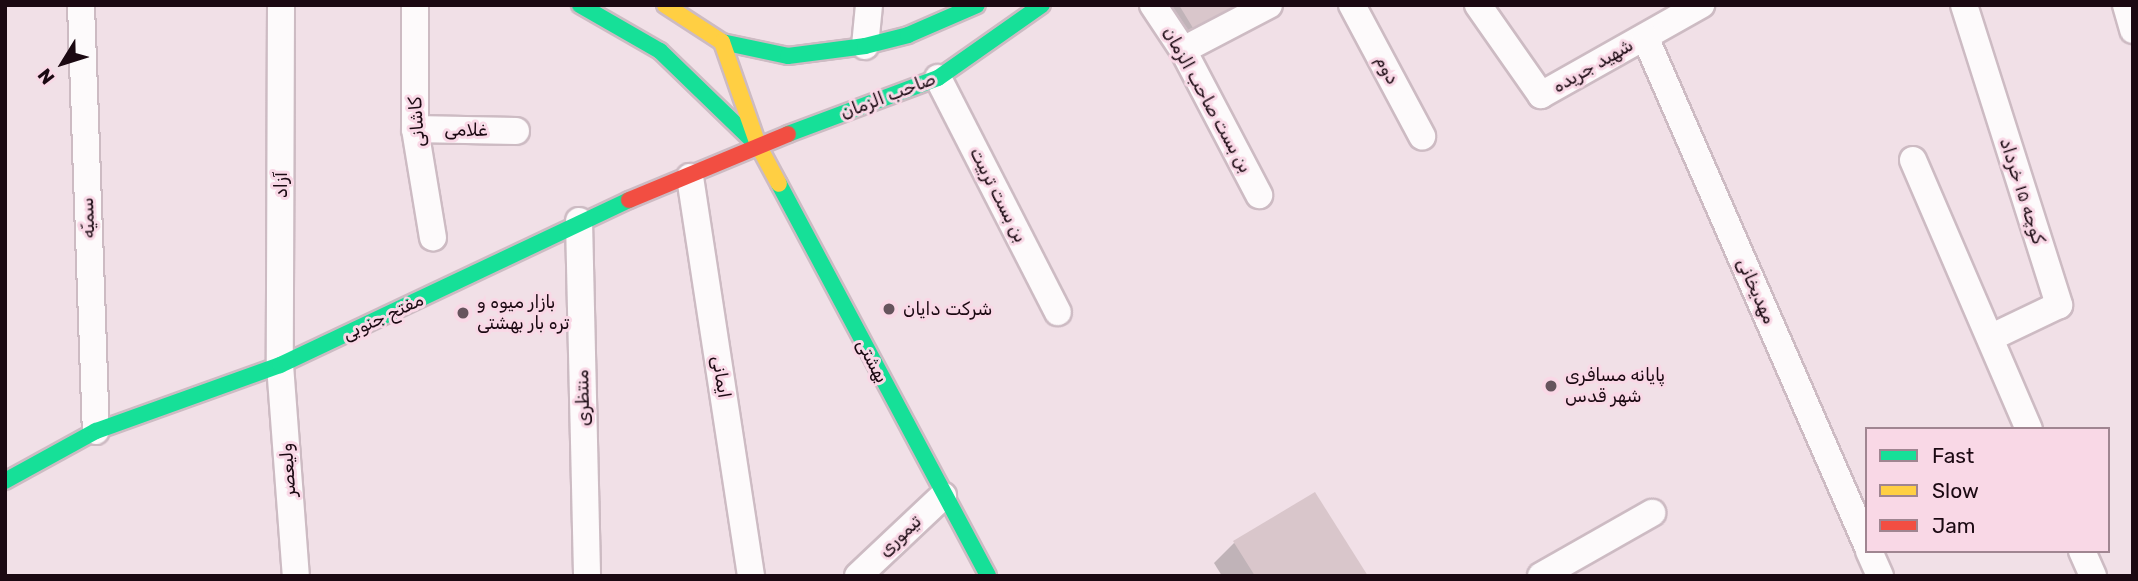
<!DOCTYPE html>
<meta charset="utf-8">
<style>
body{margin:0}
#map{position:relative;width:2138px;height:581px;overflow:hidden;background:#f1e0e7;font-family:Rubik,"Noto Sans Arabic",sans-serif}
div>[style]{position:absolute}
.shadow>*{inset:0;background:#0003}
.building>*{inset:0;background:#d9c6cb}
.roads{filter:drop-shadow(2px 0 #cdbbc3) drop-shadow(-2px 0 #cdbbc3) drop-shadow(0 2px #cdbbc3) drop-shadow(0 -2px #cdbbc3)}
.street>*{height:26px;margin:-13px;padding:0 13px;transform-origin:13px;border-radius:13px;background:#fdfafb}
.fast>*{height:16px;margin:-8px;padding:0 8px;transform-origin:8px;border-radius:8px;background:#16e098}
.slow>*{height:16px;margin:-8px;padding:0 8px;transform-origin:8px;border-radius:8px;background:#ffcf43}
.jam>*{height:16px;margin:-8px;padding:0 8px;transform-origin:8px;border-radius:8px;background:#f24e42}
.dots>*{width:19px;height:19px;translate:-50% -50%;box-sizing:border-box;border:4px solid #f9d8e6;border-radius:50%}
span{translate:-50% -50%;white-space:nowrap;text-align:center;line-height:1.15;-webkit-text-stroke:6px #f9d8e6;paint-order:stroke}
.street-label{font-size:18px;color:#1b0912}
.poi-label{font-size:18px;color:#1b0912}
.left{translate:0 -50%;text-align:left}
.frame{position:absolute;inset:0;border:7px solid #1b0912;pointer-events:none}
.legend{position:absolute;left:1865px;top:427px;width:245px;height:126px;box-sizing:border-box;background:#f9d8e6;border:2px solid #a08591;margin:0;padding:9px 12px;list-style:none;font-size:21px;color:#1b0912}
.legend li{display:flex;align-items:center;gap:14px;height:35px}
.legend b{width:35px;border:2px solid #a08591}
.north{position:absolute;left:28px;top:28px;width:70px;height:70px;-webkit-text-stroke:5px #f9d8e6;paint-order:stroke;rotate:232deg;font-size:19px;font-weight:700;line-height:28px;text-align:center;color:#1b0912}
.north::after{content:'';display:block;margin:auto;width:24px;height:32px;background:#1b0912;clip-path:polygon(50% 0,100% 100%,50% 72%,0 100%)}
</style>
<div id="map">
<div class="shadow">
<div style="clip-path:polygon(1148px 5px,1258px 5px,1172px 47px)"></div>
<div style="clip-path:polygon(1234px 543px,1366px 576px,1222px 576px,1214px 563px)"></div>
</div>
<div class="building">
<div style="clip-path:polygon(1179px 5px,1240px 5px,1193px 28px)"></div>
<div style="clip-path:polygon(1315px 492px,1368px 576px,1255px 576px,1233px 541px)"></div>
</div>
<div class="roads">
<div class="street">
<div style="left:81px;top:5px;width:426px;rotate:88deg"></div>
<div style="left:281px;top:5px;width:360px;rotate:90.2deg"></div>
<div style="left:280px;top:365px;width:212px;rotate:85.7deg"></div>
<div style="left:415px;top:5px;width:124px;rotate:90deg"></div>
<div style="left:415px;top:129px;width:110px;rotate:80.6deg"></div>
<div style="left:1153px;top:5px;width:54px;rotate:56.3deg"></div>
<div style="left:1183px;top:50px;width:164px;rotate:62.3deg"></div>
<div style="left:1352px;top:5px;width:149px;rotate:61.9deg"></div>
<div style="left:1478px;top:5px;width:110px;rotate:55deg"></div>
<div style="left:1541px;top:95px;width:184px;rotate:-29.4deg"></div>
<div style="left:1964px;top:5px;width:315px;rotate:72.4deg"></div>
<div style="left:2059px;top:305px;width:76px;rotate:154.4deg"></div>
<div style="left:2126px;top:5px;width:26px;rotate:74deg"></div>
<div style="left:1645px;top:37px;width:554px;rotate:66.39deg"></div>
<div style="left:865px;top:46px;width:41px;rotate:-84.4deg"></div>
<div style="left:1183px;top:50px;width:97px;rotate:-27.6deg"></div>
<div style="left:938px;top:78px;width:263px;rotate:62.9deg"></div>
<div style="left:415px;top:129px;width:101px;rotate:1.1deg"></div>
<div style="left:1913px;top:160px;width:293px;rotate:66.7deg"></div>
<div style="left:690px;top:177px;width:404px;rotate:81.3deg"></div>
<div style="left:579px;top:221px;width:355px;rotate:88.7deg"></div>
<div style="left:1869px;top:551px;width:27px;rotate:66deg"></div>
<div style="left:2082px;top:551px;width:27px;rotate:66deg"></div>
<div style="left:858px;top:576px;width:117px;rotate:-43.3deg"></div>
<div style="left:1541px;top:576px;width:128px;rotate:-29.6deg"></div>
</div>
<div class="fast">
<div style="left:580px;top:5px;width:92px;rotate:29.9deg"></div>
<div style="left:660px;top:51px;width:128px;rotate:44.1deg"></div>
<div style="left:722px;top:42px;width:67px;rotate:12deg"></div>
<div style="left:788px;top:56px;width:78px;rotate:-7.4deg"></div>
<div style="left:865px;top:46px;width:44px;rotate:-14.3deg"></div>
<div style="left:908px;top:35px;width:75px;rotate:-23.5deg"></div>
<div style="left:788px;top:134px;width:160px;rotate:-20.5deg"></div>
<div style="left:938px;top:78px;width:127px;rotate:-35.1deg"></div>
<div style="left:779px;top:184px;width:444px;rotate:61.9deg"></div>
<div style="left:5px;top:481px;width:104px;rotate:-28.8deg"></div>
<div style="left:96px;top:431px;width:195px;rotate:-19.7deg"></div>
<div style="left:280px;top:365px;width:386px;rotate:-25.3deg"></div>
</div>
<div class="slow">
<div style="left:665px;top:5px;width:68px;rotate:33deg"></div>
<div style="left:722px;top:42px;width:109px;rotate:70.7deg"></div>
<div style="left:758px;top:145px;width:44px;rotate:61.7deg"></div>
</div>
<div class="jam">
<div style="left:629px;top:200px;width:172px;rotate:-22.5deg"></div>
</div>
</div>
<div class="dots">
<div style="left:889px;top:309px;background:#66545d"></div>
<div style="left:463px;top:313px;background:#66545d"></div>
<div style="left:1551px;top:386px;background:#66545d"></div>
</div>
<div class="street-label">
<span style="left:1593px;top:66px;rotate:-30deg">شهید جریده</span>
<span style="left:1387px;top:70px;rotate:62deg">دوم</span>
<span style="left:888px;top:96px;rotate:-21deg">صاحب الزمان</span>
<span style="left:1207px;top:100px;rotate:61deg">بن بست صاحب الزمان</span>
<span style="left:417px;top:122px;rotate:-94deg">کاشانی</span>
<span style="left:466px;top:130px;rotate:1deg">غلامی</span>
<span style="left:281px;top:185px;rotate:-90deg">آزاد</span>
<span style="left:2022px;top:191px;rotate:72deg">کوچه ۱۵ خرداد</span>
<span style="left:998px;top:195px;rotate:63deg">بن بست تربیت</span>
<span style="left:88px;top:218px;rotate:-92deg">سمیّه</span>
<span style="left:1756px;top:291px;rotate:66deg">مهدیخانی</span>
<span style="left:383px;top:317px;rotate:-25deg">مفتح جنوبی</span>
<span style="left:872px;top:361px;rotate:62deg">بهشتی</span>
<span style="left:721px;top:377px;rotate:81deg">ایمانی</span>
<span style="left:583px;top:398px;rotate:-91deg">منتظری</span>
<span style="left:288px;top:470px;rotate:-94deg">ولیعصر</span>
<span style="left:900px;top:536px;rotate:-43deg">تیموری</span>
</div>
<div class="poi-label">
<span class="left" style="left:477px;top:313px">بازار میوه و<br>تره بار بهشتی</span>
<span class="left" style="left:903px;top:309px">شرکت دایان</span>
<span class="left" style="left:1565px;top:386px">پایانه مسافری<br>شهر قدس</span>
</div>
<div class="frame"></div>
<ul class="legend">
<li><b style="height:9px;background:#16e098"></b>Fast</li>
<li><b style="height:9px;background:#ffcf43"></b>Slow</li>
<li><b style="height:9px;background:#f24e42"></b>Jam</li>
</ul>
<div class="north">N</div>
</div>
